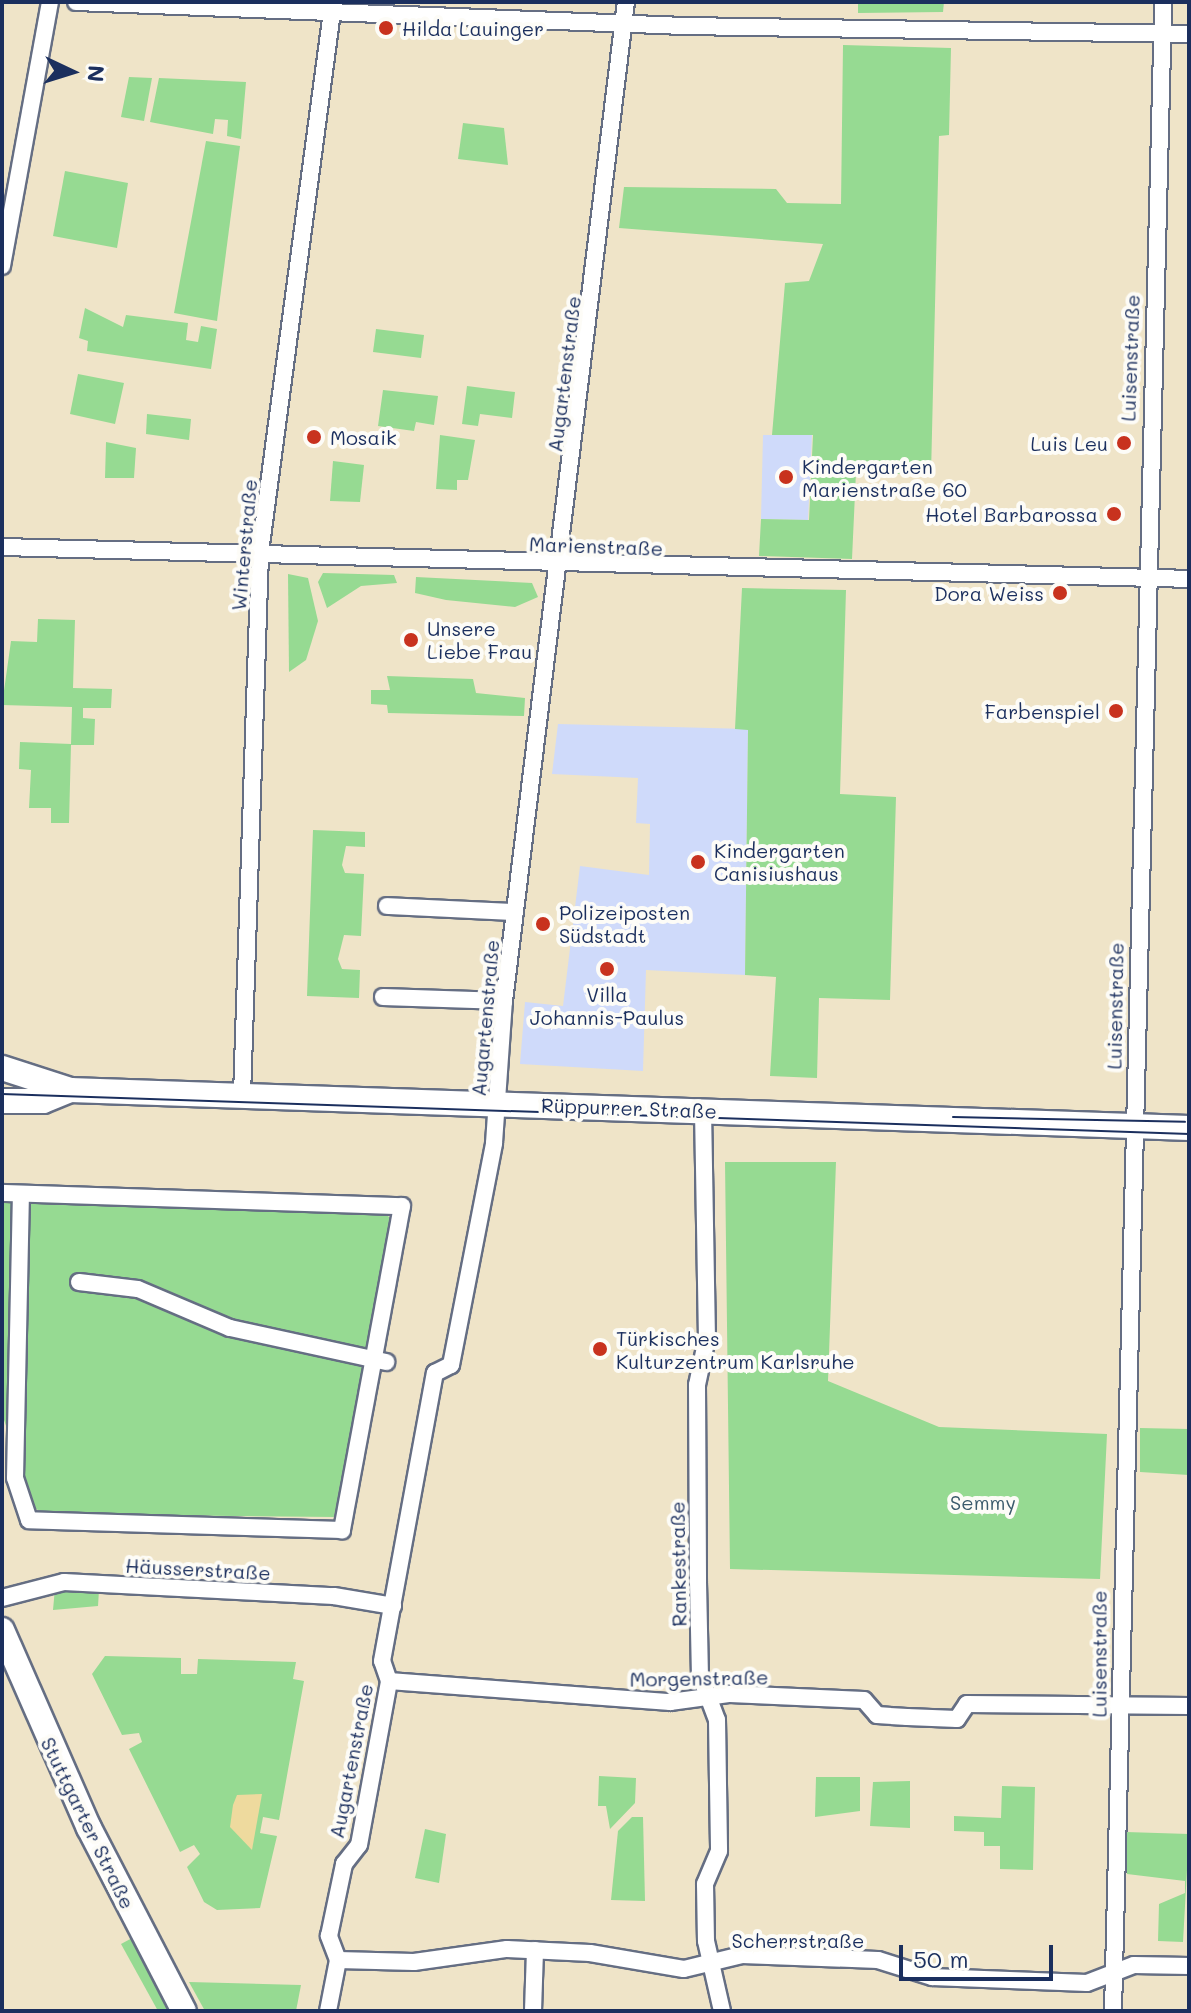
<!DOCTYPE html>
<meta charset="utf-8">
<style>
body{margin:0}
#map{position:relative;width:1191px;height:2013px;overflow:hidden;background:#efe4c8;font-family:Mali,sans-serif}
div>[style]{position:absolute}
.built>*{inset:0;background:#cfdafa}
.green>*{inset:0;background:#96da92}
.sand>*{inset:0;background:#eeda9e}
.roads{filter:drop-shadow(2px 0 #656e83) drop-shadow(-2px 0 #656e83) drop-shadow(0 2px #656e83) drop-shadow(0 -2px #656e83)}
.minor>*{height:16px;margin:-8px;padding:0 8px;transform-origin:8px;border-radius:8px;background:#fff}
.secondary>*{height:24px;margin:-12px;padding:0 12px;transform-origin:12px;border-radius:12px;background:#fff}
.tram>*{height:2px;margin:-1px;padding:0 1px;transform-origin:1px;border-radius:1px;background:#1b2f5e}
.dots>*{width:22px;height:22px;translate:-50% -50%;box-sizing:border-box;border:4px solid #fdfcf7;border-radius:50%}
span{translate:-50% -50%;white-space:nowrap;text-align:center;line-height:1.15;-webkit-text-stroke:8px #fdfcf7;paint-order:stroke}
.poi-label{font-size:20px;color:#1b2f5e}
.left{translate:0 -50%;text-align:left}
.right{translate:-100% -50%;text-align:right}
.street-label{font-size:20px;color:#1b2f5e}
.park-label{font-size:20px;color:#3a5a6b}
.frame{position:absolute;inset:0;border:4px solid #1b2f5e;pointer-events:none}
.north{position:absolute;left:32px;top:32px;width:80px;height:80px;-webkit-text-stroke:6px #fdfcf7;paint-order:stroke;rotate:94deg;font-size:22px;font-weight:700;line-height:32px;text-align:center;color:#1b2f5e}
.north::after{content:'';display:block;margin:auto;width:28px;height:36px;background:#1b2f5e;clip-path:polygon(50% 0,100% 100%,50% 72%,0 100%)}
.scale{position:absolute;left:899px;top:1945px;width:154px;height:36px;box-sizing:border-box;border:4px solid #1b2f5e;border-top:0;padding-left:10px;font-size:24px;line-height:28px;white-space:nowrap;color:#1b2f5e;-webkit-text-stroke:6px #fdfcf7;paint-order:stroke}
</style>
<div id="map">
<div class="built">
<div style="clip-path:polygon(763px 435px,812px 435px,808px 520px,761px 519px)"></div>
<div style="clip-path:polygon(558px 724px,748px 729px,745px 975px,646px 970px,643px 1071px,520px 1064px,525px 1002px,563px 1006px,580px 866px,649px 875px,650px 824px,636px 823px,638px 778px,552px 774px)"></div>
</div>
<div class="green">
<div style="clip-path:polygon(858px 2px,944px 2px,943px 12px,858px 13px)"></div>
<div style="clip-path:polygon(843px 45px,951px 48px,949px 135px,939px 136px,931px 475px,856px 472px,852px 559px,759px 556px,761px 519px,809px 520px,813px 435px,772px 435px,785px 283px,809px 281px,823px 244px,619px 228px,624px 187px,776px 189px,787px 203px,841px 204px)"></div>
<div style="clip-path:polygon(129px 77px,152px 78px,144px 121px,121px 117px)"></div>
<div style="clip-path:polygon(159px 78px,246px 82px,241px 139px,227px 136px,228px 120px,215px 119px,213px 134px,150px 122px)"></div>
<div style="clip-path:polygon(463px 123px,504px 128px,508px 165px,458px 159px)"></div>
<div style="clip-path:polygon(206px 141px,240px 146px,217px 321px,174px 313px)"></div>
<div style="clip-path:polygon(65px 171px,128px 183px,117px 248px,53px 236px)"></div>
<div style="clip-path:polygon(85px 308px,123px 327px,126px 315px,188px 323px,186px 340px,198px 342px,201px 326px,217px 329px,211px 369px,87px 351px,88px 341px,79px 338px)"></div>
<div style="clip-path:polygon(376px 329px,424px 335px,421px 358px,373px 352px)"></div>
<div style="clip-path:polygon(78px 374px,124px 383px,115px 424px,70px 414px)"></div>
<div style="clip-path:polygon(467px 386px,515px 392px,512px 418px,480px 414px,478px 426px,462px 424px)"></div>
<div style="clip-path:polygon(383px 390px,438px 396px,434px 425px,416px 422px,414px 431px,378px 426px)"></div>
<div style="clip-path:polygon(147px 414px,191px 419px,189px 440px,146px 434px)"></div>
<div style="clip-path:polygon(440px 435px,475px 440px,468px 480px,457px 480px,457px 490px,436px 489px)"></div>
<div style="clip-path:polygon(106px 442px,136px 448px,134px 478px,105px 478px)"></div>
<div style="clip-path:polygon(333px 461px,364px 465px,360px 502px,330px 501px)"></div>
<div style="clip-path:polygon(323px 573px,394px 575px,397px 583px,361px 586px,327px 608px,318px 582px)"></div>
<div style="clip-path:polygon(288px 574px,308px 578px,318px 621px,306px 660px,289px 672px)"></div>
<div style="clip-path:polygon(416px 577px,532px 583px,538px 597px,515px 607px,446px 600px,415px 593px)"></div>
<div style="clip-path:polygon(742px 588px,846px 590px,840px 794px,896px 797px,890px 1000px,819px 998px,817px 1078px,770px 1076px,776px 977px,745px 975px,748px 730px,735px 729px)"></div>
<div style="clip-path:polygon(38px 619px,75px 620px,73px 688px,112px 689px,111px 708px,83px 708px,83px 718px,95px 719px,94px 745px,71px 745px,69px 823px,51px 823px,51px 808px,29px 808px,31px 770px,19px 769px,20px 742px,71px 744px,72px 707px,2px 705px,11px 641px,37px 642px)"></div>
<div style="clip-path:polygon(387px 676px,473px 679px,476px 693px,525px 698px,524px 716px,388px 713px,387px 705px,371px 704px,371px 690px,390px 690px)"></div>
<div style="clip-path:polygon(313px 830px,365px 832px,365px 847px,346px 846px,342px 865px,345px 873px,364px 874px,361px 936px,344px 935px,338px 959px,342px 969px,360px 970px,359px 998px,307px 996px)"></div>
<div style="clip-path:polygon(725px 1162px,836px 1162px,828px 1381px,939px 1427px,1107px 1434px,1100px 1579px,730px 1569px)"></div>
<div style="clip-path:polygon(2px 1201px,387px 1215px,393px 1221px,334px 1517px,46px 1514px,34px 1508px,2px 1414px)"></div>
<div style="clip-path:polygon(1140px 1428px,1189px 1429px,1189px 1475px,1140px 1472px)"></div>
<div style="clip-path:polygon(55px 1588px,99px 1590px,98px 1606px,53px 1610px)"></div>
<div style="clip-path:polygon(105px 1656px,181px 1658px,181px 1674px,197px 1674px,198px 1659px,296px 1662px,293px 1679px,304px 1681px,279px 1820px,263px 1817px,260px 1833px,277px 1836px,260px 1908px,217px 1910px,204px 1902px,187px 1867px,200px 1854px,194px 1845px,180px 1852px,129px 1749px,142px 1742px,139px 1733px,122px 1735px,92px 1674px)"></div>
<div style="clip-path:polygon(599px 1776px,636px 1778px,635px 1803px,610px 1829px,606px 1806px,598px 1806px)"></div>
<div style="clip-path:polygon(816px 1777px,860px 1777px,860px 1811px,815px 1817px)"></div>
<div style="clip-path:polygon(910px 1781px,910px 1828px,870px 1826px,873px 1782px)"></div>
<div style="clip-path:polygon(1002px 1786px,1035px 1787px,1033px 1870px,1000px 1869px,1000px 1846px,984px 1846px,984px 1832px,954px 1831px,954px 1816px,1001px 1818px)"></div>
<div style="clip-path:polygon(632px 1817px,643px 1817px,645px 1901px,611px 1900px,618px 1831px)"></div>
<div style="clip-path:polygon(425px 1829px,446px 1834px,439px 1883px,415px 1878px)"></div>
<div style="clip-path:polygon(1126px 1832px,1189px 1834px,1183px 1942px,1158px 1941px,1159px 1904px,1185px 1893px,1185px 1881px,1127px 1874px)"></div>
<div style="clip-path:polygon(134px 1937px,173px 2011px,158px 2011px,121px 1944px)"></div>
<div style="clip-path:polygon(189px 1982px,301px 1985px,296px 2011px,205px 2011px)"></div>
</div>
<div class="sand">
<div style="clip-path:polygon(262px 1794px,252px 1850px,230px 1827px,233px 1805px,237px 1795px)"></div>
</div>
<div class="roads">
<div class="minor">
<div style="left:76px;top:2px;width:608px;rotate:2.26deg"></div>
<div style="left:684px;top:26px;width:505px;rotate:0.91deg"></div>
<div style="left:2px;top:266px;width:268px;rotate:-79.7deg"></div>
<div style="left:2px;top:547px;width:1187px;rotate:1.54deg"></div>
<div style="left:387px;top:906px;width:128px;rotate:2.7deg"></div>
<div style="left:383px;top:997px;width:121px;rotate:1.9deg"></div>
<div style="left:242px;top:1096px;width:544px;rotate:-88.1deg"></div>
<div style="left:260px;top:552px;width:553px;rotate:-82.41deg"></div>
<div style="left:703px;top:1110px;width:228px;rotate:89deg"></div>
<div style="left:707px;top:1338px;width:48px;rotate:102deg"></div>
<div style="left:697px;top:1385px;width:197px;rotate:89.7deg"></div>
<div style="left:698px;top:1582px;width:93px;rotate:88.8deg"></div>
<div style="left:700px;top:1675px;width:48px;rotate:69.3deg"></div>
<div style="left:717px;top:1720px;width:131px;rotate:89.1deg"></div>
<div style="left:719px;top:1851px;width:36px;rotate:113deg"></div>
<div style="left:705px;top:1884px;width:57px;rotate:89deg"></div>
<div style="left:706px;top:1941px;width:72px;rotate:77.1deg"></div>
<div style="left:2px;top:1193px;width:400px;rotate:1.9deg"></div>
<div style="left:402px;top:1206px;width:330px;rotate:100.5deg"></div>
<div style="left:342px;top:1530px;width:313px;rotate:-178.2deg"></div>
<div style="left:29px;top:1520px;width:44px;rotate:-108.4deg"></div>
<div style="left:15px;top:1478px;width:284px;rotate:-88.8deg"></div>
<div style="left:79px;top:1282px;width:59px;rotate:6.8deg"></div>
<div style="left:138px;top:1289px;width:100px;rotate:23deg"></div>
<div style="left:230px;top:1328px;width:160px;rotate:12.3deg"></div>
<div style="left:2px;top:1598px;width:64px;rotate:-14.5deg"></div>
<div style="left:64px;top:1582px;width:270px;rotate:3deg"></div>
<div style="left:334px;top:1596px;width:60px;rotate:9.6deg"></div>
<div style="left:389px;top:1681px;width:282px;rotate:4.3deg"></div>
<div style="left:670px;top:1702px;width:61px;rotate:-7.6deg"></div>
<div style="left:730px;top:1694px;width:134px;rotate:2.6deg"></div>
<div style="left:864px;top:1700px;width:20px;rotate:49deg"></div>
<div style="left:877px;top:1715px;width:30px;rotate:4deg"></div>
<div style="left:907px;top:1717px;width:50px;rotate:2.3deg"></div>
<div style="left:957px;top:1719px;width:18px;rotate:-56deg"></div>
<div style="left:967px;top:1704px;width:222px;rotate:0.5deg"></div>
<div style="left:338px;top:1960px;width:76px;rotate:1.5deg"></div>
<div style="left:414px;top:1962px;width:94px;rotate:-8deg"></div>
<div style="left:507px;top:1949px;width:83px;rotate:2.8deg"></div>
<div style="left:590px;top:1953px;width:95px;rotate:9.7deg"></div>
<div style="left:684px;top:1969px;width:60px;rotate:-13.6deg"></div>
<div style="left:742px;top:1955px;width:136px;rotate:2.1deg"></div>
<div style="left:878px;top:1960px;width:57px;rotate:17.5deg"></div>
<div style="left:932px;top:1977px;width:155px;rotate:2.2deg"></div>
<div style="left:1087px;top:1983px;width:50px;rotate:-21deg"></div>
<div style="left:1134px;top:1965px;width:55px;rotate:1deg"></div>
<div style="left:328px;top:2011px;width:52px;rotate:-78.9deg"></div>
<div style="left:338px;top:1960px;width:26px;rotate:-111deg"></div>
<div style="left:329px;top:1936px;width:74px;rotate:-78.2deg"></div>
<div style="left:344px;top:1864px;width:24px;rotate:-52deg"></div>
<div style="left:359px;top:1845px;width:167px;rotate:-79.6deg"></div>
<div style="left:389px;top:1681px;width:21px;rotate:-109deg"></div>
<div style="left:382px;top:1661px;width:293px;rotate:-79.6deg"></div>
<div style="left:435px;top:1373px;width:18px;rotate:-27deg"></div>
<div style="left:451px;top:1365px;width:226px;rotate:-79deg"></div>
<div style="left:494px;top:1143px;width:142px;rotate:-86deg"></div>
<div style="left:504px;top:1001px;width:1006px;rotate:-83.04deg"></div>
<div style="left:533px;top:2011px;width:61px;rotate:-88.1deg"></div>
<div style="left:1113px;top:2011px;width:2010px;rotate:-88.57deg"></div>
</div>
<div class="secondary">
<div style="left:2px;top:1068px;width:71px;rotate:17.9deg"></div>
<div style="left:70px;top:1090px;width:1120px;rotate:1.94deg"></div>
<div style="left:2px;top:1101px;width:41px"></div>
<div style="left:43px;top:1101px;width:29px;rotate:-22deg"></div>
<div style="left:2px;top:1630px;width:216px;rotate:66.3deg"></div>
<div style="left:89px;top:1828px;width:206px;rotate:62.6deg"></div>
</div>
</div>
<div class="tram">
<div style="left:2px;top:1094px;width:1188px;rotate:1.93deg"></div>
<div style="left:953px;top:1117px;width:232px;rotate:1.2deg"></div>
</div>
<div class="dots">
<div style="left:386px;top:28px;background:#c8321e"></div>
<div style="left:314px;top:437px;background:#c8321e"></div>
<div style="left:1124px;top:443px;background:#c8321e"></div>
<div style="left:786px;top:477px;background:#c8321e"></div>
<div style="left:1114px;top:514px;background:#c8321e"></div>
<div style="left:1060px;top:593px;background:#c8321e"></div>
<div style="left:411px;top:640px;background:#c8321e"></div>
<div style="left:1116px;top:711px;background:#c8321e"></div>
<div style="left:698px;top:862px;background:#c8321e"></div>
<div style="left:543px;top:924px;background:#c8321e"></div>
<div style="left:607px;top:969px;background:#c8321e"></div>
<div style="left:600px;top:1349px;background:#c8321e"></div>
</div>
<div class="poi-label">
<span class="left" style="left:402px;top:28px">Hilda Lauinger</span>
<span class="left" style="left:330px;top:437px">Mosaik</span>
<span class="right" style="left:1108px;top:443px">Luis Leu</span>
<span class="left" style="left:802px;top:478px">Kindergarten<br>Marienstraße 60</span>
<span class="right" style="left:1098px;top:514px">Hotel Barbarossa</span>
<span class="right" style="left:1044px;top:593px">Dora Weiss</span>
<span class="left" style="left:427px;top:640px">Unsere<br>Liebe Frau</span>
<span class="right" style="left:1100px;top:711px">Farbenspiel</span>
<span class="left" style="left:714px;top:862px">Kindergarten<br>Canisiushaus</span>
<span class="left" style="left:559px;top:924px">Polizeiposten<br>Südstadt</span>
<span style="left:607px;top:1006px">Villa<br>Johannis-Paulus</span>
<span class="left" style="left:616px;top:1350px">Türkisches<br>Kulturzentrum Karlsruhe</span>
</div>
<div class="street-label">
<span style="left:1130px;top:358px;rotate:-88deg">Luisenstraße</span>
<span style="left:564px;top:374px;rotate:-83deg">Augartenstraße</span>
<span style="left:244px;top:545px;rotate:-85deg">Winterstraße</span>
<span style="left:596px;top:546px;rotate:2deg">Marienstraße</span>
<span style="left:1115px;top:1006px;rotate:-89deg">Luisenstraße</span>
<span style="left:485px;top:1018px;rotate:-85deg">Augartenstraße</span>
<span style="left:629px;top:1108px;rotate:2deg">Rüppurrer Straße</span>
<span style="left:678px;top:1564px;rotate:-91deg">Rankestraße</span>
<span style="left:198px;top:1569px;rotate:3deg">Häusserstraße</span>
<span style="left:1099px;top:1654px;rotate:-90deg">Luisenstraße</span>
<span style="left:699px;top:1678px;rotate:-1deg">Morgenstraße</span>
<span style="left:351px;top:1761px;rotate:-79deg">Augartenstraße</span>
<span style="left:88px;top:1823px;rotate:64deg">Stuttgarter Straße</span>
<span style="left:798px;top:1940px">Scherrstraße</span>
</div>
<div class="park-label">
<span style="left:983px;top:1502px">Semmy</span>
</div>
<div class="frame"></div>
<div class="north">N</div>
<div class="scale">50 m</div>
</div>
